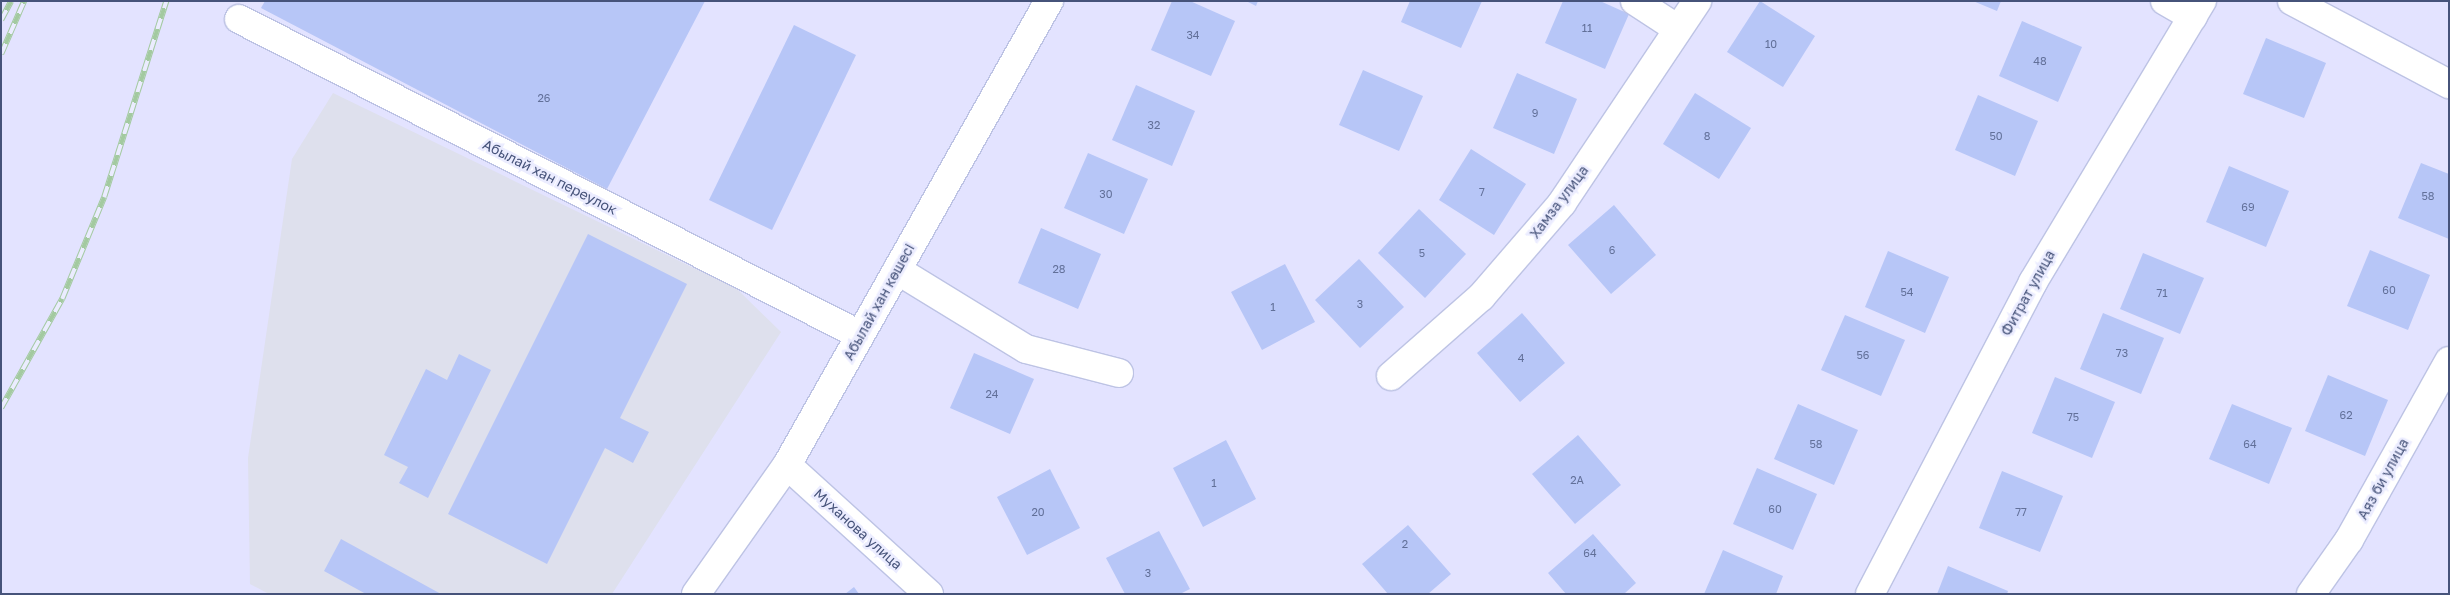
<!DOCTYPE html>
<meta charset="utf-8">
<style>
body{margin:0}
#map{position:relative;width:2450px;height:595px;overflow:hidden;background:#e3e3ff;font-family:"Golos Text",sans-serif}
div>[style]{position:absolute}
.industrial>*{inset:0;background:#dee0ed}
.building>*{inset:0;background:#b7c6f7}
.roads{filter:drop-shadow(1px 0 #bdc3e4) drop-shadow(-1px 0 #bdc3e4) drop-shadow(0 1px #bdc3e4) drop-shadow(0 -1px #bdc3e4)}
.minor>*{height:28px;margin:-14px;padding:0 14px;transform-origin:14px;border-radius:14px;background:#fff}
.rail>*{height:5.5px;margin-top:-2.75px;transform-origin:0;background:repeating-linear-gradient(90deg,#ebecff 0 11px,#a3caa0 0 22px);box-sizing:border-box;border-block:1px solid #a3caa0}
span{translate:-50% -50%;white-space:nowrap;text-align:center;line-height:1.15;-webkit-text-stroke:5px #ebecff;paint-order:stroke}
.number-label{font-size:11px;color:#627099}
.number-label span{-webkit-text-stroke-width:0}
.street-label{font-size:14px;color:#46537a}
.frame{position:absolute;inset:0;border:2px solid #46537a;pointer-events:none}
</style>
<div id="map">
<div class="industrial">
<div style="clip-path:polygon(333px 93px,737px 289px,781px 332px,612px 594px,269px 594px,250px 584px,248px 458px,292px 159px)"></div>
</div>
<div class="building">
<div style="clip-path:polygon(265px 1px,705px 1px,607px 189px,261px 8px)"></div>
<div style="clip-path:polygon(1172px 1px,1190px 1px,1235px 21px,1211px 76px,1151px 50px)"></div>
<div style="clip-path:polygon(1246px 1px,1258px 1px,1256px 6px)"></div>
<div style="clip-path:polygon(1410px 1px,1482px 1px,1461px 48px,1401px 22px)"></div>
<div style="clip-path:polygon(1563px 1px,1600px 1px,1629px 14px,1605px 69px,1545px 43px)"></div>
<div style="clip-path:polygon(1760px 1px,1815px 36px,1783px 87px,1727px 52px)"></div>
<div style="clip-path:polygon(1973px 1px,2001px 1px,1997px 11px)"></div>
<div style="clip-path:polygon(2022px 21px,2082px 47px,2058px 102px,1999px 76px)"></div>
<div style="clip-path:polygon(794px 25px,856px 55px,772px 230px,709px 200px)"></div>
<div style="clip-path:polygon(2266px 38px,2326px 63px,2304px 118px,2243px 94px)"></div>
<div style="clip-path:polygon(1363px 70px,1423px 96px,1399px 151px,1339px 125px)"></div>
<div style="clip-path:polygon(1517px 73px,1577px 99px,1554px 154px,1493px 128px)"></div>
<div style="clip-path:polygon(1136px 85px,1195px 111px,1172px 166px,1112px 140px)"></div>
<div style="clip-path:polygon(1695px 93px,1751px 128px,1719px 179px,1663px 144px)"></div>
<div style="clip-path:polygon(1978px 95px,2038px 121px,2015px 176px,1955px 150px)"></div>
<div style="clip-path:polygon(1471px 149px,1526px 184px,1494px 235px,1439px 200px)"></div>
<div style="clip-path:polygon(1088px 153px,1148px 179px,1124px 234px,1064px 208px)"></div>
<div style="clip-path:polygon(2421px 163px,2449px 174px,2449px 239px,2398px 218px)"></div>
<div style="clip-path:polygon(2229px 166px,2289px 191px,2266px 247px,2206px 222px)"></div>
<div style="clip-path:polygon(1614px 205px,1656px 255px,1611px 294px,1568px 245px)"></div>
<div style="clip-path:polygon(1419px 209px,1466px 254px,1425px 298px,1378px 253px)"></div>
<div style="clip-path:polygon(1041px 228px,1101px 254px,1078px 309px,1018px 283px)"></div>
<div style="clip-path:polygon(588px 234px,687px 284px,620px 418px,649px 432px,633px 463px,605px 448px,547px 564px,448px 514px)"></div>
<div style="clip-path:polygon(2370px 250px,2430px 275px,2408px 330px,2347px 306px)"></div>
<div style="clip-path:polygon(1888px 251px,1949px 277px,1925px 333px,1865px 307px)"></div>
<div style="clip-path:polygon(2143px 253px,2204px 278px,2180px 334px,2120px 309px)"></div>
<div style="clip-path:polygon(1359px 259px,1404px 307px,1360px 348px,1315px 300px)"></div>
<div style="clip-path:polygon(1285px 264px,1315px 322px,1262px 350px,1231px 292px)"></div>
<div style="clip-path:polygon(1522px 313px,1565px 363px,1520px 402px,1477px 353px)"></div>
<div style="clip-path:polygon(2103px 313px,2164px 338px,2141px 394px,2080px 369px)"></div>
<div style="clip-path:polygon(1845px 315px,1905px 340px,1881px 396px,1821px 370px)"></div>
<div style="clip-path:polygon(974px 353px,1034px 379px,1010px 434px,950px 408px)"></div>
<div style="clip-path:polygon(459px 354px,491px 370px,428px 498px,399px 483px,408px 467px,384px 455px,426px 369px,447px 380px)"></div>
<div style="clip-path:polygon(2328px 375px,2388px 400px,2365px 456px,2305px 431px)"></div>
<div style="clip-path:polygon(2055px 377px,2115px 402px,2092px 458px,2032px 433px)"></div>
<div style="clip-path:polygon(1798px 404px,1858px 430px,1834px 485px,1774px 459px)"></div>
<div style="clip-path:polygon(2232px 404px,2292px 428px,2269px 484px,2209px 459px)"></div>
<div style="clip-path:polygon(1578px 435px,1621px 485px,1575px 524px,1532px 474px)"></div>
<div style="clip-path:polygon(1226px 440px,1256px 499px,1203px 527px,1173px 468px)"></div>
<div style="clip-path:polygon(1757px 468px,1817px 494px,1793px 550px,1733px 524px)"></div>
<div style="clip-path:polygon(1050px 469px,1080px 528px,1027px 555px,997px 497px)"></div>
<div style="clip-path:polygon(2002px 471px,2063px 496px,2040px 552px,1979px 528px)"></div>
<div style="clip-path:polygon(1408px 525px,1451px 574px,1428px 594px,1388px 594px,1362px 564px)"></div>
<div style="clip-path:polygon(1159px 531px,1190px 589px,1180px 594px,1125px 594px,1106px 558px)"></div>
<div style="clip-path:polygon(1593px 534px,1636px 583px,1624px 594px,1566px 594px,1548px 573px)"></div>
<div style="clip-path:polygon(341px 539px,441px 594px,366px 594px,324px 571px)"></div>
<div style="clip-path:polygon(1723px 550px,1783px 576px,1776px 594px,1704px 594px)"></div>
<div style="clip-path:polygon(1948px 566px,2008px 591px,2007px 594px,1937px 594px)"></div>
<div style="clip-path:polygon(854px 587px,859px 594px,845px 594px)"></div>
</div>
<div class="roads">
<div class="minor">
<div style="left:1635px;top:1px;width:51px;rotate:33.1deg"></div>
<div style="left:2165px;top:1px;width:32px;rotate:30deg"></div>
<div style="left:2292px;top:1px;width:178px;rotate:27.9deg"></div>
<div style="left:239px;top:19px;width:697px;rotate:26.97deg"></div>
<div style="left:897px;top:270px;width:151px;rotate:31.5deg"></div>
<div style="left:1026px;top:349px;width:96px;rotate:14.5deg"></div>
<div style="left:1391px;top:376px;width:120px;rotate:-41.3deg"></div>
<div style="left:1481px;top:297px;width:124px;rotate:-49.2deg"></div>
<div style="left:1562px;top:203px;width:243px;rotate:-56.2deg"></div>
<div style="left:787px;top:465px;width:192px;rotate:42.3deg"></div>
<div style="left:696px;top:594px;width:158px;rotate:-54.8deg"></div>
<div style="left:787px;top:465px;width:533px;rotate:-60.55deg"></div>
<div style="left:1870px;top:594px;width:352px;rotate:-62.4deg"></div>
<div style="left:2033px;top:282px;width:328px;rotate:-59deg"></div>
<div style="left:2311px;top:594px;width:66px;rotate:-54.9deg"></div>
<div style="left:2349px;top:540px;width:205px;rotate:-60.8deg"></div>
</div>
</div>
<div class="rail">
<div style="left:1px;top:20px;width:21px;rotate:-62deg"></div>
<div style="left:1px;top:54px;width:58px;rotate:-66.5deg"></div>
<div style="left:1px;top:408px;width:125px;rotate:-60.8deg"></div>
<div style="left:62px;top:299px;width:110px;rotate:-67.6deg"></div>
<div style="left:104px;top:197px;width:206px;rotate:-72.4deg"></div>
</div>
<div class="number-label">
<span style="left:1587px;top:28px">11</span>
<span style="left:1193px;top:35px">34</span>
<span style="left:1771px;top:44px">10</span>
<span style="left:2040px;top:61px">48</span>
<span style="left:544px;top:98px">26</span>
<span style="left:1535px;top:113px">9</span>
<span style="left:1154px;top:125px">32</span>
<span style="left:1707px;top:136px">8</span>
<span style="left:1996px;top:136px">50</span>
<span style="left:1482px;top:192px">7</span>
<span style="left:1106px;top:194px">30</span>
<span style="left:2428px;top:196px">58</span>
<span style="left:2248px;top:207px">69</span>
<span style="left:1612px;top:250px">6</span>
<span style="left:1422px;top:253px">5</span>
<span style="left:1059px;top:269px">28</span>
<span style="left:2389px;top:290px">60</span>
<span style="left:1907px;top:292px">54</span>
<span style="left:2162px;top:293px">71</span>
<span style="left:1360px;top:304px">3</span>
<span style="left:1273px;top:307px">1</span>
<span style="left:2122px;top:353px">73</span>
<span style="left:1863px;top:355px">56</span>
<span style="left:1521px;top:358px">4</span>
<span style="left:992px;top:394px">24</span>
<span style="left:2346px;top:415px">62</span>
<span style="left:2073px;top:417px">75</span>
<span style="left:1816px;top:444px">58</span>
<span style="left:2250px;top:444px">64</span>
<span style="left:1577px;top:480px">2А</span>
<span style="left:1214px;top:483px">1</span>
<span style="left:1775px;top:509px">60</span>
<span style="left:1038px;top:512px">20</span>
<span style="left:2021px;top:512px">77</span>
<span style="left:1405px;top:544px">2</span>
<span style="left:1590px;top:553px">64</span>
<span style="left:1148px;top:573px">3</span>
</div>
<div class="street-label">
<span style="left:550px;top:177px;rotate:27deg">Абылай хан переулок</span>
<span style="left:1559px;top:202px;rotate:-53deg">Хамза улица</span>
<span style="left:2028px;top:293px;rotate:-61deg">Фитрат улица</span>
<span style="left:879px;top:302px;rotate:-61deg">Абылай хан көшесі</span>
<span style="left:2383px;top:479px;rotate:-61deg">Аяз би улица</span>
<span style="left:858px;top:529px;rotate:42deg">Муханова улица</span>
</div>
<div class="frame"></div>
</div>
